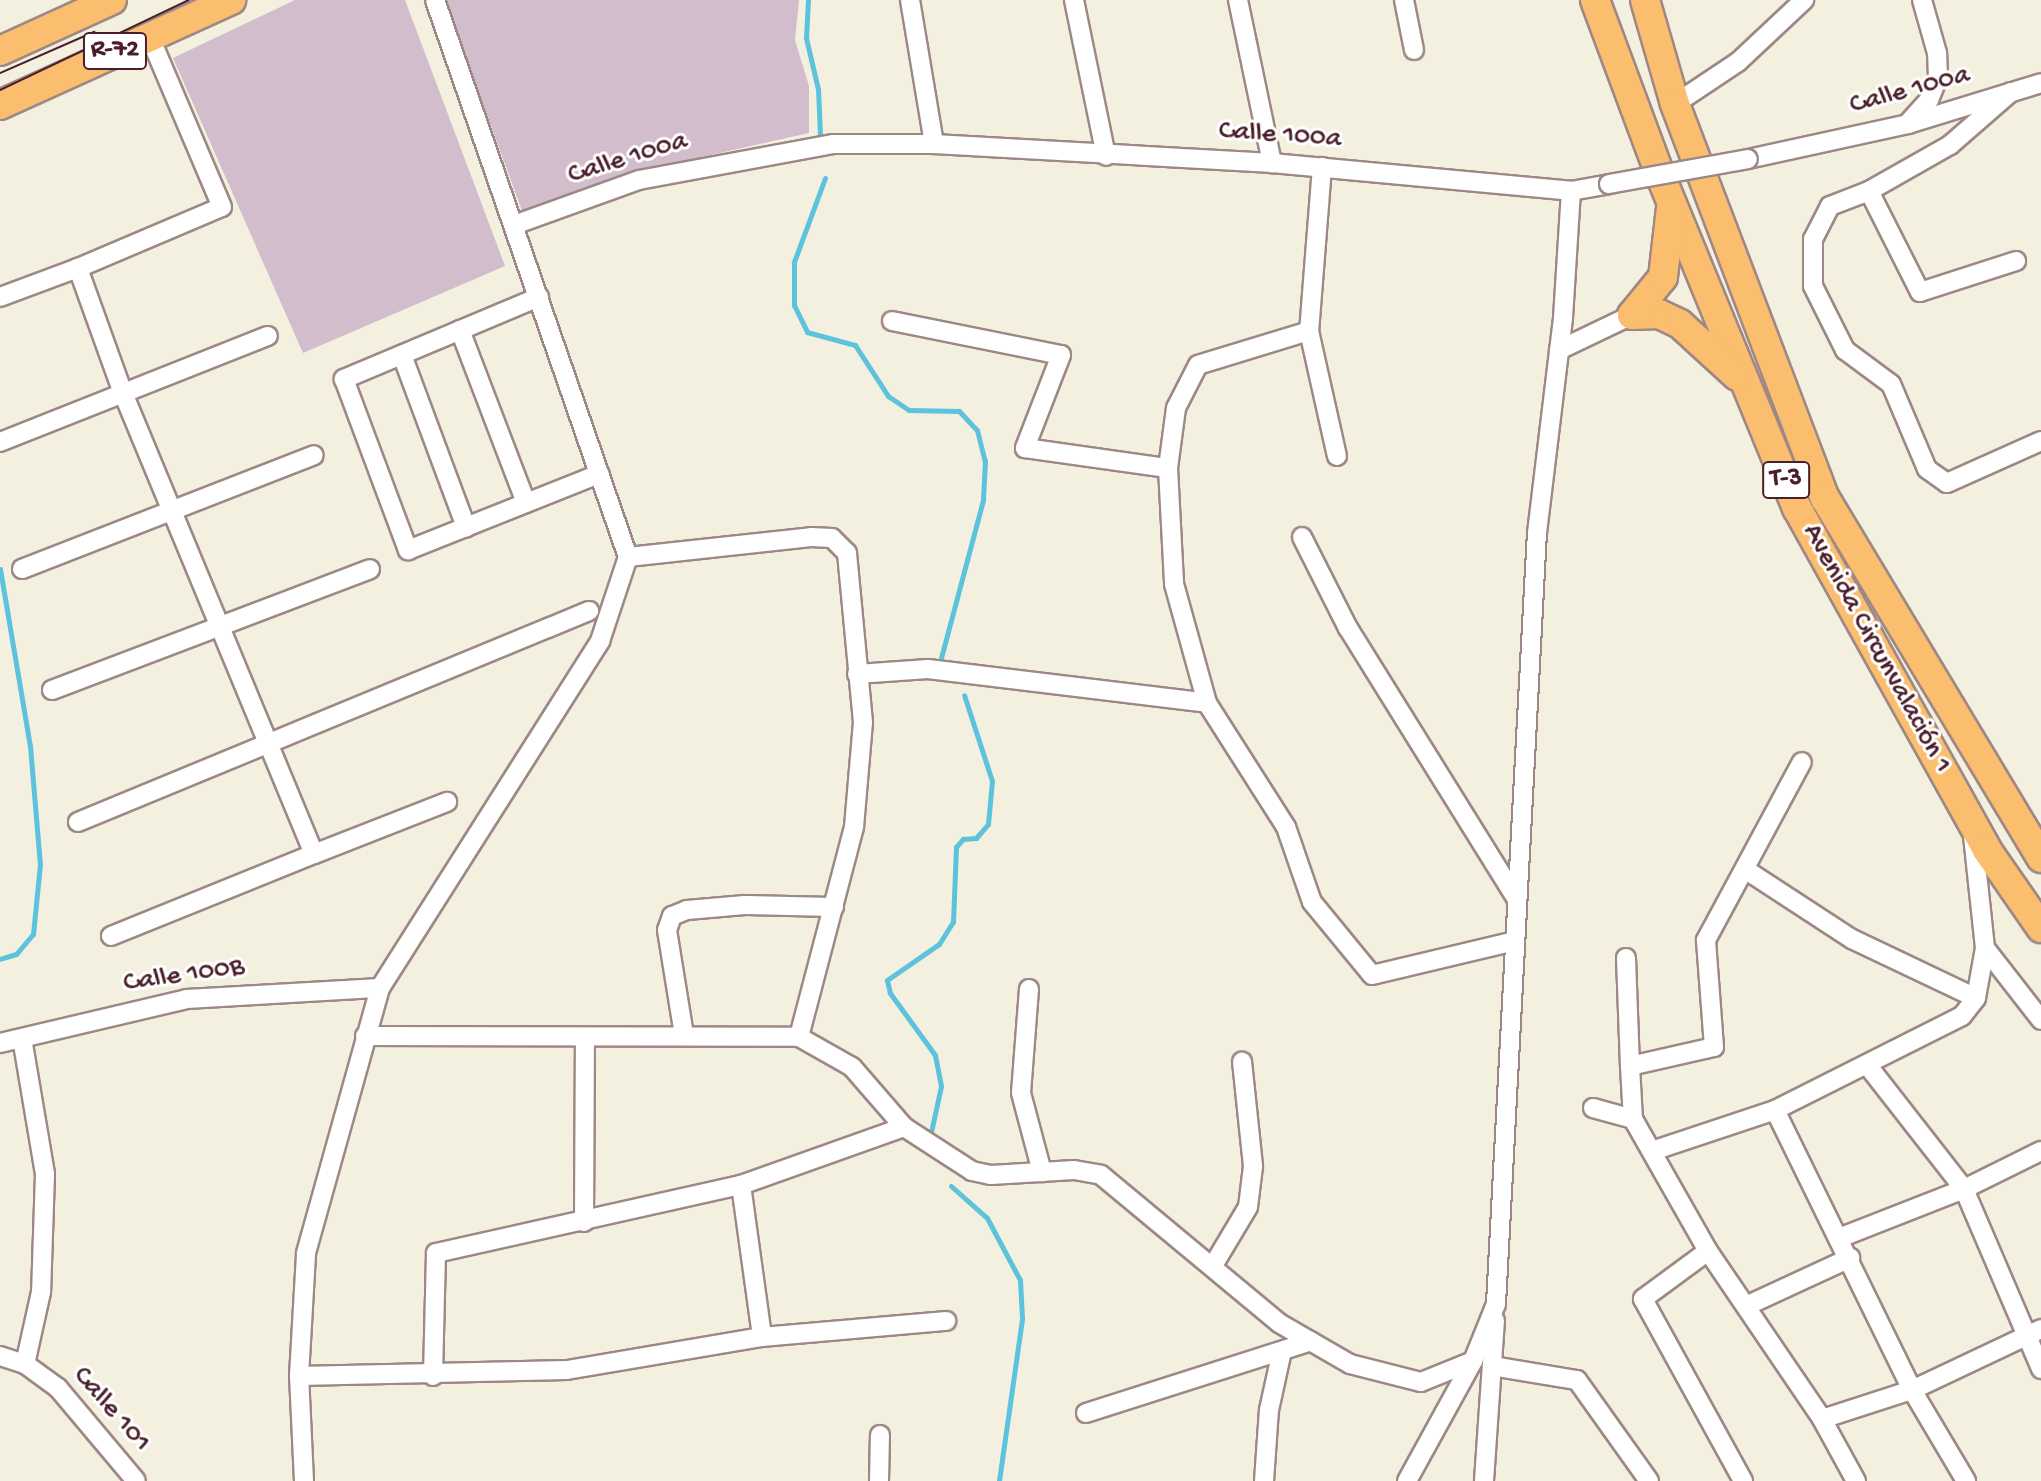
<!DOCTYPE html>
<meta charset="utf-8">
<style>
body{margin:0}
#map{position:relative;width:2041px;height:1481px;overflow:hidden;background:#f3f0df;font-family:"Gochi Hand",sans-serif}
div>[style]{position:absolute}
.industrial>*{inset:0;background:#d1bdcb}
.stream>*{height:5px;margin:-2.5px;padding:0 2.5px;transform-origin:2.5px;border-radius:2.5px;background:#5dc2db}
.roads{filter:drop-shadow(2px 0 #9e8885) drop-shadow(-2px 0 #9e8885) drop-shadow(0 2px #9e8885) drop-shadow(0 -2px #9e8885)}
.street>*{height:18px;margin:-9px;padding:0 9px;transform-origin:9px;border-radius:9px;background:#fff}
.primary>*{height:28px;margin:-14px;padding:0 14px;transform-origin:14px;border-radius:14px;background:#fbbd6e}
.tram>*{height:2px;margin:-1px;padding:0 1px;transform-origin:1px;border-radius:1px;background:#4a1f2b}
.bridges{filter:drop-shadow(2px 0 #9e8885) drop-shadow(-2px 0 #9e8885) drop-shadow(0 2px #9e8885) drop-shadow(0 -2px #9e8885)}
.street-bridge>*{height:18px;margin:-9px;padding:0 9px;transform-origin:9px;border-radius:9px;background:#fff}
span{translate:-50% -50%;white-space:nowrap;text-align:center;line-height:1.15;-webkit-text-stroke:6px #fff;paint-order:stroke}
.shield-label span{padding:2px 6px;background:#fff;border:2px solid;border-radius:6px;-webkit-text-stroke-width:0}
.shield-label{font-size:26px;color:#4a1f2b;font-weight:700}
.street-label{font-size:28px;color:#4a1f2b}
</style>
<div id="map">
<div class="industrial">
<div style="clip-path:polygon(295px 0,405px 0,505px 266px,303px 353px,173px 58px)"></div>
<div style="clip-path:polygon(445px 0,799px 0,795px 40px,809px 86px,809px 133px,622px 175px,525px 219px)"></div>
</div>
<div class="stream">
<div style="left:808px;top:0;width:38px;rotate:93deg"></div>
<div style="left:806px;top:38px;width:52px;rotate:76.8deg"></div>
<div style="left:818px;top:89px;width:46px;rotate:87.5deg"></div>
<div style="left:825px;top:178px;width:90px;rotate:110.3deg"></div>
<div style="left:794px;top:262px;width:43px;rotate:90deg"></div>
<div style="left:794px;top:305px;width:30px;rotate:64deg"></div>
<div style="left:807px;top:332px;width:50px;rotate:15.2deg"></div>
<div style="left:855px;top:345px;width:61px;rotate:57.1deg"></div>
<div style="left:888px;top:396px;width:25px;rotate:34deg"></div>
<div style="left:909px;top:410px;width:50px;rotate:1.1deg"></div>
<div style="left:959px;top:411px;width:26px;rotate:47deg"></div>
<div style="left:977px;top:430px;width:32px;rotate:76deg"></div>
<div style="left:985px;top:461px;width:39px;rotate:93deg"></div>
<div style="left:983px;top:500px;width:163px;rotate:104.9deg"></div>
<div style="left:0;top:569px;width:180px;rotate:80.4deg"></div>
<div style="left:30px;top:746px;width:118px;rotate:85.2deg"></div>
<div style="left:40px;top:864px;width:70px;rotate:95.7deg"></div>
<div style="left:33px;top:934px;width:26px;rotate:130deg"></div>
<div style="left:16px;top:954px;width:17px;rotate:163deg"></div>
<div style="left:931px;top:1132px;width:47px;rotate:-77.7deg"></div>
<div style="left:941px;top:1086px;width:32px;rotate:-101deg"></div>
<div style="left:935px;top:1055px;width:77px;rotate:-126deg"></div>
<div style="left:890px;top:993px;width:13px;rotate:-103deg"></div>
<div style="left:887px;top:980px;width:63px;rotate:-34.7deg"></div>
<div style="left:939px;top:944px;width:26px;rotate:-58deg"></div>
<div style="left:953px;top:922px;width:75px;rotate:-87.7deg"></div>
<div style="left:956px;top:847px;width:11px;rotate:-49deg"></div>
<div style="left:963px;top:839px;width:13px;rotate:-4deg"></div>
<div style="left:976px;top:838px;width:18px;rotate:-49deg"></div>
<div style="left:988px;top:824px;width:43px;rotate:-84.7deg"></div>
<div style="left:992px;top:781px;width:90px;rotate:-108deg"></div>
<div style="left:951px;top:1186px;width:48px;rotate:41.6deg"></div>
<div style="left:987px;top:1218px;width:70px;rotate:62deg"></div>
<div style="left:1020px;top:1280px;width:39px;rotate:87deg"></div>
<div style="left:1022px;top:1319px;width:164px;rotate:98.1deg"></div>
</div>
<div class="roads">
<div class="street">
<div style="left:910px;top:0;width:146px;rotate:80.5deg"></div>
<div style="left:1074px;top:0;width:159px;rotate:78.4deg"></div>
<div style="left:1238px;top:0;width:167px;rotate:78.2deg"></div>
<div style="left:1404px;top:0;width:51px;rotate:78.7deg"></div>
<div style="left:2011px;top:92px;width:81px;rotate:139deg"></div>
<div style="left:1950px;top:145px;width:93px;rotate:150.4deg"></div>
<div style="left:1869px;top:191px;width:113px;rotate:63.2deg"></div>
<div style="left:1920px;top:292px;width:101px;rotate:-17.9deg"></div>
<div style="left:1675px;top:104px;width:76px;rotate:-33.7deg"></div>
<div style="left:1738px;top:62px;width:91px;rotate:-43.2deg"></div>
<div style="left:1909px;top:122px;width:30px;rotate:-48deg"></div>
<div style="left:1929px;top:100px;width:24px;rotate:-68deg"></div>
<div style="left:1938px;top:78px;width:25px;rotate:-92deg"></div>
<div style="left:1937px;top:53px;width:55px;rotate:-105.8deg"></div>
<div style="left:1748px;top:159px;width:164px;rotate:-12.3deg"></div>
<div style="left:1908px;top:124px;width:139px;rotate:-17.1deg"></div>
<div style="left:1322px;top:167px;width:165px;rotate:94.5deg"></div>
<div style="left:1309px;top:331px;width:116px;rotate:163deg"></div>
<div style="left:1198px;top:365px;width:48px;rotate:117.1deg"></div>
<div style="left:1176px;top:408px;width:61px;rotate:97.6deg"></div>
<div style="left:1168px;top:468px;width:116px;rotate:87deg"></div>
<div style="left:1174px;top:584px;width:123px;rotate:74.5deg"></div>
<div style="left:1207px;top:703px;width:147px;rotate:57.5deg"></div>
<div style="left:1286px;top:827px;width:79px;rotate:70.9deg"></div>
<div style="left:1312px;top:902px;width:94px;rotate:50.6deg"></div>
<div style="left:1372px;top:975px;width:147px;rotate:-13.4deg"></div>
<div style="left:1869px;top:191px;width:42px;rotate:159deg"></div>
<div style="left:1830px;top:206px;width:37px;rotate:117deg"></div>
<div style="left:1813px;top:239px;width:47px;rotate:90deg"></div>
<div style="left:1813px;top:286px;width:72px;rotate:63.4deg"></div>
<div style="left:1845px;top:350px;width:57px;rotate:36.5deg"></div>
<div style="left:1891px;top:384px;width:92px;rotate:67deg"></div>
<div style="left:1927px;top:469px;width:24px;rotate:35deg"></div>
<div style="left:1947px;top:483px;width:103px;rotate:-24.1deg"></div>
<div style="left:514px;top:225px;width:133px;rotate:-19.8deg"></div>
<div style="left:639px;top:180px;width:198px;rotate:-10.5deg"></div>
<div style="left:834px;top:144px;width:100px"></div>
<div style="left:934px;top:144px;width:339px;rotate:3.2deg"></div>
<div style="left:1272px;top:163px;width:300px;rotate:5.3deg"></div>
<div style="left:1571px;top:191px;width:39px;rotate:-10deg"></div>
<div style="left:0;top:297px;width:83px;rotate:-20.4deg"></div>
<div style="left:539px;top:297px;width:212px;rotate:157.2deg"></div>
<div style="left:344px;top:379px;width:183px;rotate:69.5deg"></div>
<div style="left:408px;top:550px;width:206px;rotate:-21.7deg"></div>
<div style="left:892px;top:321px;width:172px;rotate:11.4deg"></div>
<div style="left:1061px;top:355px;width:100px;rotate:111.2deg"></div>
<div style="left:1025px;top:448px;width:144px;rotate:8deg"></div>
<div style="left:460px;top:330px;width:185px;rotate:69.1deg"></div>
<div style="left:1309px;top:331px;width:128px;rotate:77.4deg"></div>
<div style="left:1559px;top:350px;width:81px;rotate:-25.6deg"></div>
<div style="left:402px;top:355px;width:184px;rotate:69.6deg"></div>
<div style="left:0;top:442px;width:288px;rotate:-21.6deg"></div>
<div style="left:1302px;top:537px;width:102px;rotate:63.2deg"></div>
<div style="left:1348px;top:628px;width:319px;rotate:58.1deg"></div>
<div style="left:628px;top:557px;width:184px;rotate:-6.2deg"></div>
<div style="left:811px;top:537px;width:21px;rotate:3deg"></div>
<div style="left:832px;top:538px;width:21px;rotate:45deg"></div>
<div style="left:847px;top:553px;width:170px;rotate:84.6deg"></div>
<div style="left:863px;top:722px;width:105px;rotate:94.9deg"></div>
<div style="left:854px;top:827px;width:217px;rotate:104.7deg"></div>
<div style="left:22px;top:569px;width:313px;rotate:-21.3deg"></div>
<div style="left:857px;top:674px;width:71px;rotate:-4deg"></div>
<div style="left:928px;top:669px;width:281px;rotate:6.9deg"></div>
<div style="left:52px;top:690px;width:340px;rotate:-20.8deg"></div>
<div style="left:78px;top:822px;width:553px;rotate:-22.44deg"></div>
<div style="left:314px;top:854px;width:143px;rotate:-21.4deg"></div>
<div style="left:1746px;top:870px;width:126px;rotate:33.1deg"></div>
<div style="left:1852px;top:939px;width:137px;rotate:25.4deg"></div>
<div style="left:111px;top:936px;width:219px;rotate:-22deg"></div>
<div style="left:314px;top:854px;width:496px;rotate:-112.5deg"></div>
<div style="left:124px;top:396px;width:136px;rotate:-109.8deg"></div>
<div style="left:78px;top:268px;width:156px;rotate:-23deg"></div>
<div style="left:222px;top:207px;width:187px;rotate:-113deg"></div>
<div style="left:1985px;top:948px;width:91px;rotate:52.1deg"></div>
<div style="left:1626px;top:958px;width:108px;rotate:87.9deg"></div>
<div style="left:1630px;top:1066px;width:86px;rotate:-12.7deg"></div>
<div style="left:1714px;top:1047px;width:107px;rotate:-94.3deg"></div>
<div style="left:1706px;top:940px;width:202px;rotate:-61.7deg"></div>
<div style="left:1029px;top:989px;width:104px;rotate:94.4deg"></div>
<div style="left:1021px;top:1093px;width:82px;rotate:75.1deg"></div>
<div style="left:684px;top:1035px;width:106px;rotate:-99.2deg"></div>
<div style="left:667px;top:930px;width:15px;rotate:-70deg"></div>
<div style="left:672px;top:916px;width:16px;rotate:-22deg"></div>
<div style="left:687px;top:910px;width:58px;rotate:-4.9deg"></div>
<div style="left:745px;top:905px;width:89px;rotate:1.3deg"></div>
<div style="left:365px;top:1036px;width:434px;rotate:0.1deg"></div>
<div style="left:799px;top:1037px;width:61px;rotate:29.5deg"></div>
<div style="left:852px;top:1067px;width:79px;rotate:49.1deg"></div>
<div style="left:904px;top:1127px;width:81px;rotate:32.9deg"></div>
<div style="left:972px;top:1171px;width:19px;rotate:12deg"></div>
<div style="left:991px;top:1175px;width:83px;rotate:-3.4deg"></div>
<div style="left:1074px;top:1170px;width:27px;rotate:10deg"></div>
<div style="left:1101px;top:1175px;width:231px;rotate:39.7deg"></div>
<div style="left:1279px;top:1323px;width:82px;rotate:30deg"></div>
<div style="left:1350px;top:1364px;width:73px;rotate:14.2deg"></div>
<div style="left:1421px;top:1382px;width:56px;rotate:-22deg"></div>
<div style="left:22px;top:1038px;width:138px;rotate:80.4deg"></div>
<div style="left:45px;top:1174px;width:118px;rotate:91.9deg"></div>
<div style="left:41px;top:1292px;width:74px;rotate:102.5deg"></div>
<div style="left:0;top:1043px;width:192px;rotate:-13.2deg"></div>
<div style="left:187px;top:999px;width:193px;rotate:-3.3deg"></div>
<div style="left:1630px;top:1066px;width:53px;rotate:86.8deg"></div>
<div style="left:1868px;top:1066px;width:156px;rotate:52deg"></div>
<div style="left:1964px;top:1189px;width:196px;rotate:66.8deg"></div>
<div style="left:1593px;top:1108px;width:41px;rotate:15.4deg"></div>
<div style="left:1633px;top:1119px;width:152px;rotate:60.4deg"></div>
<div style="left:1708px;top:1251px;width:203px;rotate:55.8deg"></div>
<div style="left:1822px;top:1419px;width:71px;rotate:61.3deg"></div>
<div style="left:1775px;top:1110px;width:312px;rotate:63.9deg"></div>
<div style="left:1912px;top:1390px;width:106px;rotate:59.3deg"></div>
<div style="left:1652px;top:1151px;width:130px;rotate:-18.4deg"></div>
<div style="left:1775px;top:1110px;width:209px;rotate:-26.7deg"></div>
<div style="left:1962px;top:1016px;width:23px;rotate:-52deg"></div>
<div style="left:1976px;top:998px;width:51px;rotate:-79.8deg"></div>
<div style="left:1985px;top:948px;width:113px;rotate:-96.1deg"></div>
<div style="left:741px;top:1185px;width:153px;rotate:82.1deg"></div>
<div style="left:584px;top:1222px;width:185px;rotate:-89.7deg"></div>
<div style="left:1839px;top:1238px;width:134px;rotate:-21.4deg"></div>
<div style="left:1964px;top:1189px;width:86px;rotate:-26.3deg"></div>
<div style="left:1708px;top:1251px;width:81px;rotate:143.6deg"></div>
<div style="left:1643px;top:1299px;width:208px;rotate:61.2deg"></div>
<div style="left:1214px;top:1264px;width:66px;rotate:-59.2deg"></div>
<div style="left:1248px;top:1207px;width:41px;rotate:-83deg"></div>
<div style="left:1253px;top:1166px;width:105px;rotate:-96deg"></div>
<div style="left:1746px;top:1306px;width:115px;rotate:-24.8deg"></div>
<div style="left:0;top:1356px;width:26px;rotate:18deg"></div>
<div style="left:25px;top:1364px;width:41px;rotate:36deg"></div>
<div style="left:58px;top:1388px;width:121px;rotate:50deg"></div>
<div style="left:1492px;top:1366px;width:86px;rotate:9.4deg"></div>
<div style="left:1577px;top:1380px;width:124px;rotate:54.5deg"></div>
<div style="left:299px;top:1376px;width:268px;rotate:-1.3deg"></div>
<div style="left:567px;top:1370px;width:198px;rotate:-9.6deg"></div>
<div style="left:762px;top:1337px;width:185px;rotate:-5deg"></div>
<div style="left:433px;top:1376px;width:123px;rotate:-88.6deg"></div>
<div style="left:436px;top:1253px;width:312px;rotate:-12.6deg"></div>
<div style="left:741px;top:1185px;width:173px;rotate:-19.6deg"></div>
<div style="left:1086px;top:1413px;width:236px;rotate:-17.7deg"></div>
<div style="left:1822px;top:1419px;width:95px;rotate:-17.9deg"></div>
<div style="left:1912px;top:1390px;width:143px;rotate:-25.3deg"></div>
<div style="left:304px;top:1481px;width:105px;rotate:-92.7deg"></div>
<div style="left:299px;top:1376px;width:123px;rotate:-86.7deg"></div>
<div style="left:306px;top:1253px;width:275px;rotate:-74.4deg"></div>
<div style="left:380px;top:988px;width:411px;rotate:-57.6deg"></div>
<div style="left:600px;top:641px;width:89px;rotate:-71.6deg"></div>
<div style="left:628px;top:557px;width:589px;rotate:-109.11deg"></div>
<div style="left:879px;top:1481px;width:46px;rotate:-88.8deg"></div>
<div style="left:1264px;top:1481px;width:71px;rotate:-86deg"></div>
<div style="left:1269px;top:1410px;width:60px;rotate:-77.6deg"></div>
<div style="left:1407px;top:1481px;width:137px;rotate:-61.2deg"></div>
<div style="left:1473px;top:1361px;width:61px;rotate:-68deg"></div>
<div style="left:1496px;top:1304px;width:772px;rotate:-86.96deg"></div>
<div style="left:1537px;top:533px;width:217px;rotate:-83.1deg"></div>
<div style="left:1563px;top:318px;width:127px;rotate:-86.4deg"></div>
<div style="left:1484px;top:1481px;width:161px;rotate:-86.1deg"></div>
</div>
<div class="primary">
<div style="left:1595px;top:0;width:184px;rotate:69.6deg"></div>
<div style="left:1659px;top:172px;width:363px;rotate:67.7deg"></div>
<div style="left:1797px;top:508px;width:391px;rotate:60.9deg"></div>
<div style="left:1987px;top:850px;width:95px;rotate:55.3deg"></div>
<div style="left:1645px;top:0;width:108px;rotate:73.9deg"></div>
<div style="left:1675px;top:104px;width:422px;rotate:69.2deg"></div>
<div style="left:1825px;top:498px;width:420px;rotate:59deg"></div>
<div style="left:0;top:51px;width:123px;rotate:-24.5deg"></div>
<div style="left:0;top:105px;width:254px;rotate:-24.4deg"></div>
<div style="left:1632px;top:315px;width:27px;rotate:-2deg"></div>
<div style="left:1659px;top:314px;width:23px;rotate:25deg"></div>
<div style="left:1680px;top:324px;width:77px;rotate:42.4deg"></div>
<div style="left:1632px;top:315px;width:49px;rotate:-50.8deg"></div>
<div style="left:1663px;top:277px;width:69px;rotate:-83.4deg"></div>
</div>
</div>
<div class="tram">
<div style="left:0;top:73px;width:103px;rotate:-23.6deg"></div>
<div style="left:0;top:90px;width:209px;rotate:-25.5deg"></div>
</div>
<div class="bridges">
<div class="street-bridge">
<div style="left:1609px;top:184px;width:141px;rotate:-10.2deg"></div>
</div>
</div>
<div class="shield-label">
<span style="left:115px;top:51px">R-72</span>
<span style="left:1786px;top:480px">T-3</span>
</div>
<div class="street-label">
<span style="left:1910px;top:91px;rotate:-15deg">Calle 100a</span>
<span style="left:1280px;top:136px;rotate:4deg">Calle 100a</span>
<span style="left:628px;top:159px;rotate:-17deg">Calle 100a</span>
<span style="left:1876px;top:649px;rotate:61deg">Avenida Circunvalación 1</span>
<span style="left:184px;top:976px;rotate:-8deg">Calle 100B</span>
<span style="left:111px;top:1410px;rotate:49deg">Calle 101</span>
</div>
</div>
